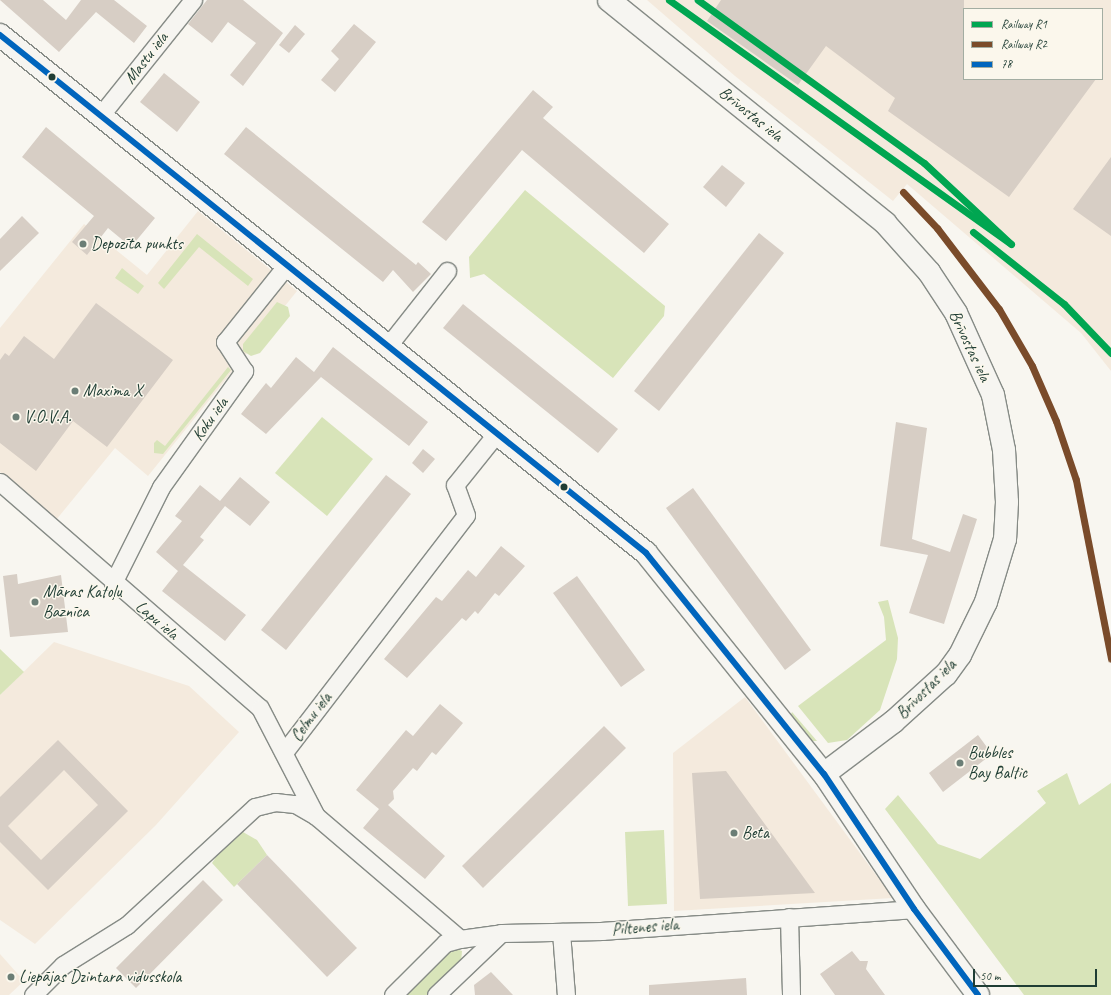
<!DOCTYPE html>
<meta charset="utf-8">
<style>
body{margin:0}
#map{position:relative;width:1111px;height:995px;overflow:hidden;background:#f8f6f0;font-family:Caveat,sans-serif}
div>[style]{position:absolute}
.built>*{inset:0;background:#f4eadd}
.green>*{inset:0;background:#d8e4b9}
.building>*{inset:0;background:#d7cec5}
.roads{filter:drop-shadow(1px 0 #868b86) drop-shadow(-1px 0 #868b86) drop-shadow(0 1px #868b86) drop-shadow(0 -1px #868b86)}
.street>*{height:17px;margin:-8.5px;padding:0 8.5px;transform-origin:8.5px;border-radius:8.5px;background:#f6f5f1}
.secondary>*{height:22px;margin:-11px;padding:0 11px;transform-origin:11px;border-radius:11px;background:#f6f5f1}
.bus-1>*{height:6px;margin:-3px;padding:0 3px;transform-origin:3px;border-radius:3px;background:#0065bd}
.rail-1>*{height:7px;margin:-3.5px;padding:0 3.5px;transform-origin:3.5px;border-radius:3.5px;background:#00a651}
.rail-2>*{height:7px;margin:-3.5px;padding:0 3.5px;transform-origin:3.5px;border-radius:3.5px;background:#7a4b2a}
.dots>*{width:11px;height:11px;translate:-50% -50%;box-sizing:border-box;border:2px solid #fbf7ec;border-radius:50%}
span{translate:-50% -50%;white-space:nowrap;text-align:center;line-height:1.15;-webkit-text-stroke:3px #fbf7ec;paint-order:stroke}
.street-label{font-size:17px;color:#1f3d34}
.poi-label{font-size:17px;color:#1f3d34}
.left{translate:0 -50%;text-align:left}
.legend{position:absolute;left:963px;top:8px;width:140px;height:72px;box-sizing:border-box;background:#fbf7ec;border:1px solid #a3ada2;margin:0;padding:5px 7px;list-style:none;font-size:12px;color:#1f3d34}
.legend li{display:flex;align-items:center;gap:8px;height:20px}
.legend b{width:20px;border:1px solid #a3ada2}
.scale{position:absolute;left:973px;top:969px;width:124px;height:18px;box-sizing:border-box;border:2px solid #1f3d34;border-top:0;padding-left:5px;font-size:12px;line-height:14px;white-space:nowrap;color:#1f3d34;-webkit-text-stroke:3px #fbf7ec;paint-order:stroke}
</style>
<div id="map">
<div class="built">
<div style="clip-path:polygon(evenodd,647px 0,1111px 0,1111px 371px,1081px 333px,907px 184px,893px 201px,735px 76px,647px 0,964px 9px,1102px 9px,1102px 79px,964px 79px,964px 9px)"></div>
<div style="clip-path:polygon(198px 211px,297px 291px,148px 476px,115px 448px,56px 520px,0 472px,0 328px,84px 224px,147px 275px)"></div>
<div style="clip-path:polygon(54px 642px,189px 686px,239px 732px,156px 825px,35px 944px,0 920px,0 695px)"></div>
<div style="clip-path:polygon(745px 697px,893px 898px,674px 911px,673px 753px)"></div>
<div style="clip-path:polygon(0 954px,24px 981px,9px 995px,0 995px)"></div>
</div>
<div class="green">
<div style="clip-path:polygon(525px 190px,665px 306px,664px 316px,613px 378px,484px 274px,470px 278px,469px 257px)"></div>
<div style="clip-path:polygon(197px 234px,253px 279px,248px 286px,199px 247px,164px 289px,158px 283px)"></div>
<div style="clip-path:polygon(122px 268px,144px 286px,138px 294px,115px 278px)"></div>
<div style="clip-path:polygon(277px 302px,288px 307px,290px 316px,260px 353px,251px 356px,243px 351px,243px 344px)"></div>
<div style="clip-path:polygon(228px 367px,231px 370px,163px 454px,154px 453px,154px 443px,157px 440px,165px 446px)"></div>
<div style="clip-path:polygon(322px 417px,373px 459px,327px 516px,275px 473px)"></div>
<div style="clip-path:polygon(888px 600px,898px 638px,897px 659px,880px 710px,847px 740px,828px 743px,798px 706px,886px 640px,884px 617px,878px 602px)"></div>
<div style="clip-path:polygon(0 649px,24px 672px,0 695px)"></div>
<div style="clip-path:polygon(792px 712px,817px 741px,808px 741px,789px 719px)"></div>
<div style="clip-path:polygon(1067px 773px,1079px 805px,1111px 783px,1111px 995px,1024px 995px,885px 809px,898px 795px,938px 844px,980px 859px,1046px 803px,1037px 791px)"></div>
<div style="clip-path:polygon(664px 830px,667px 904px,628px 906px,625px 832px)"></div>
<div style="clip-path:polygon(243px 832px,257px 840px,267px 855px,234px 887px,212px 863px,232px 833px)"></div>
<div style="clip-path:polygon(450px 947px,462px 951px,461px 962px,428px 995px,401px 995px)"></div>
</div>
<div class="building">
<div style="clip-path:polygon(0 0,43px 0,66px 20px,81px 0,114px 0,147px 26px,134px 43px,96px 12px,59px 52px)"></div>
<div style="clip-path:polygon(207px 0,243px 0,283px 33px,243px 86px,230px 75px,256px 43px,228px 22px,212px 43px,188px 24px)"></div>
<div style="clip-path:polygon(721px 0,964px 0,964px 79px,1096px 79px,1009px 197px,888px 111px,895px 98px,826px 46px,798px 85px,707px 21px)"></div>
<div style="clip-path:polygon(354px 24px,376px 42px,335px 92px,321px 80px,339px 59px,331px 51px)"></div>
<div style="clip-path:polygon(295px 25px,305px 34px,289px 53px,279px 45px)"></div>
<div style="clip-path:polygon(164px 73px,200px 102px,177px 132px,140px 102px)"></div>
<div style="clip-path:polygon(533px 90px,553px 107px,543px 118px,669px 224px,644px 253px,522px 150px,446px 241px,422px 222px)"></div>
<div style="clip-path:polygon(46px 127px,155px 218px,131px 247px,108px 228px,87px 255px,72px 242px,94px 216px,22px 157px)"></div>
<div style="clip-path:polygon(246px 127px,416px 265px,418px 262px,431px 274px,413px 292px,393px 270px,383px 282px,224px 154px)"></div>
<div style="clip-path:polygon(1111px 157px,1111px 236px,1073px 209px)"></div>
<div style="clip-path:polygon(722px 165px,745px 183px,726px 207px,703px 187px)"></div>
<div style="clip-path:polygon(22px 216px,39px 233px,0 271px,0 239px)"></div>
<div style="clip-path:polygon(759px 233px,784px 253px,659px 411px,634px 391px)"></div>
<div style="clip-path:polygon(96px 303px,173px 360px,107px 447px,73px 421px,36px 471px,0 443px,0 360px,5px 353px,9px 356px,24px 336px,54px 359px)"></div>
<div style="clip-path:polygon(463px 304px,618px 429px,598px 453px,443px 328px)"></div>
<div style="clip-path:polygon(333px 347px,428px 422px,409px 446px,321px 377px,266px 434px,241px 414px,266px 383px,271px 388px,296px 357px,314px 372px)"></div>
<div style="clip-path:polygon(896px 422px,927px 428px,912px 539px,950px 552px,963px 514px,977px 519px,944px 624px,909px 613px,928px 555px,880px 546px)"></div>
<div style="clip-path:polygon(423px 449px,435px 459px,423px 473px,412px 463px)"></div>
<div style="clip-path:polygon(386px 475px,411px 494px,286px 650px,261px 630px)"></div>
<div style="clip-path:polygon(240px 477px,270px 502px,250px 526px,225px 506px,200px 537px,204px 540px,183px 565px,246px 615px,225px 641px,162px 591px,182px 566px,178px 571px,156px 552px,182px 521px,175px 516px,200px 485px,220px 501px)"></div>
<div style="clip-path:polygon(693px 488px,811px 650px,785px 670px,666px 508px)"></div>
<div style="clip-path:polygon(501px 546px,525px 566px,499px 596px,495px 593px,478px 614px,475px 611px,466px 621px,462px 618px,407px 678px,384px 659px,436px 597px,442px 601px,468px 570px,476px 577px)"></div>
<div style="clip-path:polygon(17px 574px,18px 584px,61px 575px,68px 632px,10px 637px,3px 576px)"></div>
<div style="clip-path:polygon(577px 576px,645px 670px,621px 687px,553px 593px)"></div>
<div style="clip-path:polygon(440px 704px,463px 723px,436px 755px,432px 752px,417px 771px,413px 768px,393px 791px,394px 799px,388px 805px,445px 856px,425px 879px,363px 828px,379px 809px,356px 790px,406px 730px,413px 736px)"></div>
<div style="clip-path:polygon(604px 726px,626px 748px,483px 888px,462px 866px)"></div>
<div style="clip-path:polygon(978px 735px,992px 754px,943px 792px,929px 773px)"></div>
<div style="clip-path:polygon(evenodd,58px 740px,128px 811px,48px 890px,0 842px,0 797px,58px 740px,64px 770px,98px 805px,41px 860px,8px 826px,64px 770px)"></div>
<div style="clip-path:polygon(726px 771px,815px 893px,700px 899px,692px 773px)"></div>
<div style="clip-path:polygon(267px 855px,357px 948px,327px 977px,237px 884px)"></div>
<div style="clip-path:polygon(203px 880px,223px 900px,136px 988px,116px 968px)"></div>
<div style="clip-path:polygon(852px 951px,860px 961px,868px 961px,866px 969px,885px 995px,835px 995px,820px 974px)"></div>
<div style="clip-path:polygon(491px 972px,513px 995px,475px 995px,474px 985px)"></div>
<div style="clip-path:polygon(746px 978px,747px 995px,649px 995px,649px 985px)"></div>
</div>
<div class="roads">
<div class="street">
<div style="left:100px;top:116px;width:149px;rotate:-51.3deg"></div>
<div style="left:387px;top:347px;width:97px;rotate:-51.7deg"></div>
<div style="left:0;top:482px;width:344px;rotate:41deg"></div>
<div style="left:260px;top:708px;width:122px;rotate:62.6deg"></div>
<div style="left:113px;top:583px;width:107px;rotate:-63.4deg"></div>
<div style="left:161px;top:487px;width:143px;rotate:-54.4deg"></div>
<div style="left:244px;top:371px;width:35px;rotate:-123deg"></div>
<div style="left:225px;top:342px;width:96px;rotate:-51.3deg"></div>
<div style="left:285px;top:751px;width:297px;rotate:-52.5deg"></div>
<div style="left:466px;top:515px;width:32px;rotate:-110deg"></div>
<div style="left:455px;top:485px;width:65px;rotate:-51.2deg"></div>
<div style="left:789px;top:917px;width:78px;rotate:88.5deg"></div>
<div style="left:561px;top:932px;width:63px;rotate:85.5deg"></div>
<div style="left:33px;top:995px;width:42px;rotate:-45deg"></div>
<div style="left:63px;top:965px;width:75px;rotate:-32deg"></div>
<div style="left:127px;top:925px;width:174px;rotate:-42.7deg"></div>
<div style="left:255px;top:807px;width:21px;rotate:-14deg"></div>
<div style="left:275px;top:802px;width:20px;rotate:6deg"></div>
<div style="left:295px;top:804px;width:24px;rotate:30deg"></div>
<div style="left:316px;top:816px;width:189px;rotate:40.5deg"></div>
<div style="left:393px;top:995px;width:74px;rotate:-45deg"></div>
<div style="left:445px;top:943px;width:16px;rotate:-15deg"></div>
<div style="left:460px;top:939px;width:42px;rotate:-8.1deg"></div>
<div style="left:502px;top:933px;width:100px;rotate:-1.1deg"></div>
<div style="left:602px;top:931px;width:313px;rotate:-4deg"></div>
<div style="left:436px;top:995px;width:90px;rotate:-43.6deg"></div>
</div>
<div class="secondary">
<div style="left:609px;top:0;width:355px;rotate:38.9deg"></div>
<div style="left:885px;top:223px;width:66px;rotate:48.1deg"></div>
<div style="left:929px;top:272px;width:49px;rotate:56.6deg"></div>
<div style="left:956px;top:313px;width:90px;rotate:65.7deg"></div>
<div style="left:993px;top:395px;width:56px;rotate:78.7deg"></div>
<div style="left:1004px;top:450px;width:52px;rotate:86.7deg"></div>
<div style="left:1007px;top:502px;width:37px;rotate:93deg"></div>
<div style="left:1005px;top:539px;width:66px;rotate:106.8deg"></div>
<div style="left:986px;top:602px;width:59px;rotate:116.1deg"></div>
<div style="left:960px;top:655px;width:24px;rotate:126deg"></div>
<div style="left:946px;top:674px;width:72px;rotate:137.8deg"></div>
<div style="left:893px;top:722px;width:86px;rotate:143deg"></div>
<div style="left:0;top:35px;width:828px;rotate:38.72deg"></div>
<div style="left:646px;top:553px;width:284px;rotate:51.2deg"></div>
<div style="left:824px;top:774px;width:162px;rotate:56.3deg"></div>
<div style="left:914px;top:909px;width:107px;rotate:53.3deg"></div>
</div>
</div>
<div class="bus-1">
<div style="left:0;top:35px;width:828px;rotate:38.72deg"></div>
<div style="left:646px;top:553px;width:284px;rotate:51.2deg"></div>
<div style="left:824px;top:774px;width:162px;rotate:56.3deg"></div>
<div style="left:914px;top:909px;width:107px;rotate:53.3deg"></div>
</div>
<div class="rail-1">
<div style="left:669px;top:0;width:420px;rotate:35.5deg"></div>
<div style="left:1011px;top:244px;width:119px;rotate:-137deg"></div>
<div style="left:924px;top:163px;width:279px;rotate:-144.2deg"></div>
<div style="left:973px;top:232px;width:116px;rotate:38.4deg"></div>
<div style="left:1064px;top:304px;width:68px;rotate:46.2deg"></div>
</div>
<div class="rail-2">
<div style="left:903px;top:192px;width:50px;rotate:46.6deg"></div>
<div style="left:937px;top:228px;width:102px;rotate:52.6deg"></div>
<div style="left:999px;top:309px;width:66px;rotate:59.9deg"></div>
<div style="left:1032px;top:366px;width:60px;rotate:66.4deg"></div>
<div style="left:1056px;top:421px;width:62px;rotate:71.3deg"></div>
<div style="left:1076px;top:480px;width:182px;rotate:78.9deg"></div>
</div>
<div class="dots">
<div style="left:52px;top:77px;background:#1f3d34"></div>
<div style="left:83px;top:244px;background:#6b7e76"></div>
<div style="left:75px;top:391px;background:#6b7e76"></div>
<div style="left:16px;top:417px;background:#6b7e76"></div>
<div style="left:564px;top:487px;background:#1f3d34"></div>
<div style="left:35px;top:602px;background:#6b7e76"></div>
<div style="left:960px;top:763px;background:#6b7e76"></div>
<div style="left:734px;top:833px;background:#6b7e76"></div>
<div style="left:11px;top:977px;background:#6b7e76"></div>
</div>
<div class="street-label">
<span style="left:146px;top:58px;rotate:-52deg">Mastu iela</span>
<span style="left:751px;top:114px;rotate:39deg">Brīvostas iela</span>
<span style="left:970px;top:346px;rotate:65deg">Brīvostas iela</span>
<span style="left:210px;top:419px;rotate:-54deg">Koku iela</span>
<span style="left:157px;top:620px;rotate:40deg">Lapu iela</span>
<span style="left:926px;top:689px;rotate:-45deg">Brīvostas iela</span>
<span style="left:311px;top:717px;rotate:-53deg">Celmu iela</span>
<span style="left:645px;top:927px;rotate:-5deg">Piltenes iela</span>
</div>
<div class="poi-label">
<span class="left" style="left:91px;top:244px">Depozīta punkts</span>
<span class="left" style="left:83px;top:391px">Maxima X</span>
<span class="left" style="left:24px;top:417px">V.O.V.A.</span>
<span class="left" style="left:43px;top:602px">Māras Katoļu<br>Baznīca</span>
<span class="left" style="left:968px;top:763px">Bubbles<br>Bay Baltic</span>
<span class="left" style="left:742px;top:833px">Beta</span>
<span class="left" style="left:19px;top:977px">Liepājas Dzintara vidusskola</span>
</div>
<ul class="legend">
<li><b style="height:5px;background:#00a651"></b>Railway R1</li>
<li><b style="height:5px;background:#7a4b2a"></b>Railway R2</li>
<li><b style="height:5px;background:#0065bd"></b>78</li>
</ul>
<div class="scale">50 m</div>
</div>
